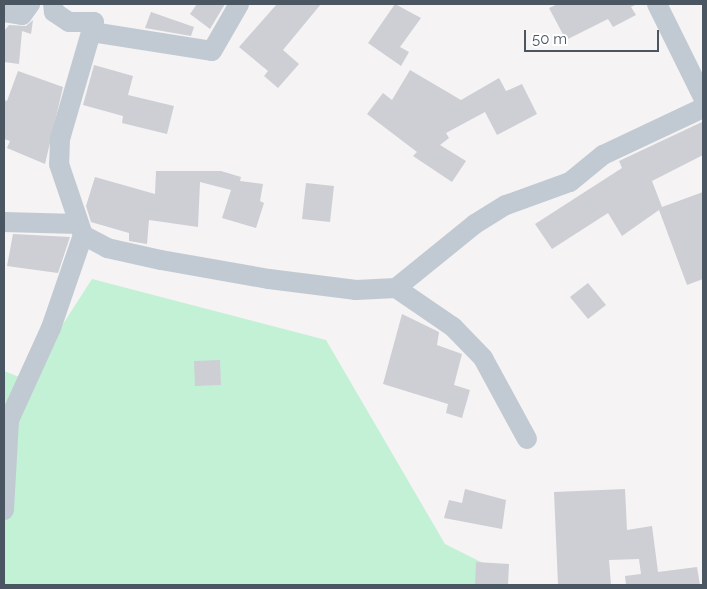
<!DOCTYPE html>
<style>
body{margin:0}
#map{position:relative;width:707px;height:589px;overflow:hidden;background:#f5f3f3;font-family:Raleway,sans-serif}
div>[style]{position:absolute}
.green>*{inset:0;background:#c3f1d5}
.building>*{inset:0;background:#cdcfd5}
.street>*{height:20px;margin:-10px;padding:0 10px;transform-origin:10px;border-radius:10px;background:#c1cad2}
span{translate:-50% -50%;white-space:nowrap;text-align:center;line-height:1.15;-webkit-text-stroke:4.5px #fff;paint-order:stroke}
.frame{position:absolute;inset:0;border:5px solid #4a5661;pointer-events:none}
.scale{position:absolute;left:524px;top:30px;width:135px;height:22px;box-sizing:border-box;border:2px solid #4a5661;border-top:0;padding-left:6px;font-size:15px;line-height:18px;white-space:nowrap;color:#4a5661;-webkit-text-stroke:4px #fff;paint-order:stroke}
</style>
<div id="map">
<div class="green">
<div style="clip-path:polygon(92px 279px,326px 340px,445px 544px,501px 572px,503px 585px,4px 585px,4px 371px,27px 380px)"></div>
</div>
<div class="building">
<div style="clip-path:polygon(197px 4px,225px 4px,210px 29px,190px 14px)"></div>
<div style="clip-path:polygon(277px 4px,321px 4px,283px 50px,299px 64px,278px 88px,264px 76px,268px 71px,239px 47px)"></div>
<div style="clip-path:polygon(395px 4px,421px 18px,400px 47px,409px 52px,401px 66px,368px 43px)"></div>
<div style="clip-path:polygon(558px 4px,637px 4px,631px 7px,636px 15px,613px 27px,608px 19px,566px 40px,549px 8px)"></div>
<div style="clip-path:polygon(151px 12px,194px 27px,191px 36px,145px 28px)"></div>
<div style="clip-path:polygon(33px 20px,31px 34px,22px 31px,19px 64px,4px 62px,4px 31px,9px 25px,26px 26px)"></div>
<div style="clip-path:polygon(94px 65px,133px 76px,128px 95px,174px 106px,167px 134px,122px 123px,123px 116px,83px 105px)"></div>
<div style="clip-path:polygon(410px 70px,461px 100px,499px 78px,506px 91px,522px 84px,537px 114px,497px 135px,485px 112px,446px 133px,449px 138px,440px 145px,466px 161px,452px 182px,413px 156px,417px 152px,367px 114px,383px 93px,392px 100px)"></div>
<div style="clip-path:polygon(18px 71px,63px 87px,45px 164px,7px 148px,10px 141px,4px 139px,4px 100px,7px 101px)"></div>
<div style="clip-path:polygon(702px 122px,703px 155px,652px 181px,662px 207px,703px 192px,703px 279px,687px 285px,659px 210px,622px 236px,608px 213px,552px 249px,535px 224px,622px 168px,619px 161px)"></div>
<div style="clip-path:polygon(156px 171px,221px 171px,241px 177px,240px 181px,263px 184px,260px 201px,264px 203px,256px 228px,222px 218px,231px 190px,200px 182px,198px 227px,149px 220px,147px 244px,129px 241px,129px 233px,91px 222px,86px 206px,95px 177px,155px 194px)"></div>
<div style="clip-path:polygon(306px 183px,334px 186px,330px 222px,302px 219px)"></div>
<div style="clip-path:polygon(13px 234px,70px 237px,58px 273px,7px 266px)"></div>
<div style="clip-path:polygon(588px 283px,606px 305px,588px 319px,570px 297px)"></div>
<div style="clip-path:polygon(402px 314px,439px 332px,437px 345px,462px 354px,454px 385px,470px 390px,462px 418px,446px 413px,448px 404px,383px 384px)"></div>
<div style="clip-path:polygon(220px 360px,221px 385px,195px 386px,194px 361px)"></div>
<div style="clip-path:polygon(465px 489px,506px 500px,502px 529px,444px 518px,449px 500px,462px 503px)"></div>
<div style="clip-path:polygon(625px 489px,627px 530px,652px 526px,658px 572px,697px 567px,700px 585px,626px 585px,625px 576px,641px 574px,639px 559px,609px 560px,611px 585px,558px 585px,554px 492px)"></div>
<div style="clip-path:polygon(476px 562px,509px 564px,508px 585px,475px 585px)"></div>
</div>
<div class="street">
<div style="left:53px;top:4px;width:8px;rotate:83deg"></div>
<div style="left:54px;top:12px;width:18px;rotate:34deg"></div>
<div style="left:69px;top:22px;width:25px"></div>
<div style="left:94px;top:22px;width:122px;rotate:106.2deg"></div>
<div style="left:60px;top:139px;width:25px;rotate:92deg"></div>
<div style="left:59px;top:164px;width:75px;rotate:71.3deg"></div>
<div style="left:83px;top:235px;width:27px;rotate:28deg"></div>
<div style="left:107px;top:248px;width:55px;rotate:12.5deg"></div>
<div style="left:161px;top:260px;width:110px;rotate:10deg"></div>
<div style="left:269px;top:279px;width:88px;rotate:7.2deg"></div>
<div style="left:356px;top:290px;width:40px;rotate:-2.9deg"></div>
<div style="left:396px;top:288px;width:102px;rotate:-39deg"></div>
<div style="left:475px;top:224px;width:36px;rotate:-32deg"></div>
<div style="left:506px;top:205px;width:68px;rotate:-19.8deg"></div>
<div style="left:570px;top:182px;width:43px;rotate:-39.3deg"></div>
<div style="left:603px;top:155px;width:110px;rotate:-25.2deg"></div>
<div style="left:657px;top:4px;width:104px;rotate:63.7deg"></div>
<div style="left:4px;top:12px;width:18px;rotate:9deg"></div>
<div style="left:22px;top:15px;width:14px;rotate:-54deg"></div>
<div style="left:92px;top:32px;width:121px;rotate:9deg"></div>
<div style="left:212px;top:51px;width:54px;rotate:-60.1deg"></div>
<div style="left:4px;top:222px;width:74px;rotate:1.5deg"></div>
<div style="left:396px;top:288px;width:69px;rotate:34.4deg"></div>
<div style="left:453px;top:327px;width:43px;rotate:45.9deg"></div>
<div style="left:483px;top:358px;width:92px;rotate:61.5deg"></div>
<div style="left:4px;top:510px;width:90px;rotate:-86.8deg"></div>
<div style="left:9px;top:420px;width:101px;rotate:-65.5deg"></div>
<div style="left:51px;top:328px;width:98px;rotate:-71deg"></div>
</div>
<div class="frame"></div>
<div class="scale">50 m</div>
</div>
